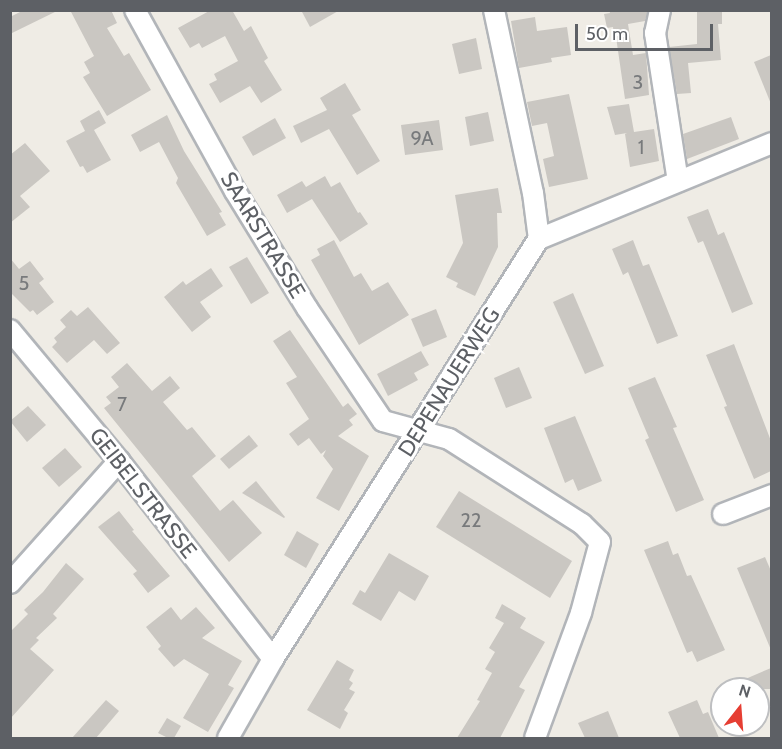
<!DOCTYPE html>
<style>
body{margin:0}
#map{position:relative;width:782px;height:749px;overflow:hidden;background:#efece5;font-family:Cabin,sans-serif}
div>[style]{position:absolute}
.building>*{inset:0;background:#cac7c2}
.roads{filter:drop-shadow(2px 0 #b2b5b9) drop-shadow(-2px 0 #b2b5b9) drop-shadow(0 2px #b2b5b9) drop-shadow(0 -2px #b2b5b9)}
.minor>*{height:20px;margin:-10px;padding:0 10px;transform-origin:10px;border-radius:10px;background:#fff}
span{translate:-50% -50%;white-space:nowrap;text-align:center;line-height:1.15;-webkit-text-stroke:6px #fff;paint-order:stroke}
.number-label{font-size:20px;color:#787a7c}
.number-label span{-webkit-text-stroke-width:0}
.street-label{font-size:22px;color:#5d6065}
.frame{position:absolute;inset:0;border:12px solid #5d6065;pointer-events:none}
.north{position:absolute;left:710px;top:677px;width:60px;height:60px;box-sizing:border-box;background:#fff;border:2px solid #bebfc1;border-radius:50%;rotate:17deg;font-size:16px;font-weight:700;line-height:24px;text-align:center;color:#5d6065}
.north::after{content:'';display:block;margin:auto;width:21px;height:27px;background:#e63e33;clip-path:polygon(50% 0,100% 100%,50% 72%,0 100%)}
.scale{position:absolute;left:575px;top:24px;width:138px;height:27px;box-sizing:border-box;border:3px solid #5d6065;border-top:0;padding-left:8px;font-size:18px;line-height:21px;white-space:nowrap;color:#5d6065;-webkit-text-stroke:4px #fff;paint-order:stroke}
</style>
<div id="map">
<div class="building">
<div style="clip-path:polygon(24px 10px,59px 10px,10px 34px,10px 17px)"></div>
<div style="clip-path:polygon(70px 10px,111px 10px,117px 23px,107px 28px,124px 56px,129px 53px,151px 90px,107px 116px,83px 77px,90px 73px,84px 62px,94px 56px)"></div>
<div style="clip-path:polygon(211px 10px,232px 10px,244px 31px,251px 26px,268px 58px,264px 61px,282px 90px,261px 103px,250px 86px,220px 103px,209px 84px,217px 80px,214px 74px,238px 61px,225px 36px,202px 48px,199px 43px,190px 48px,178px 28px)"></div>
<div style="clip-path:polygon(301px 10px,340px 10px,310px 27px)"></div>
<div style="clip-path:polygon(609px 10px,648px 10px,645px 21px,628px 24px,633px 55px,646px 53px,649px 95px,625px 99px,616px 37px,614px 37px,613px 27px,607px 28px,604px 14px,610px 13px)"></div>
<div style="clip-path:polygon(697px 10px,722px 10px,722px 24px,718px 24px,721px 60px,688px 63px,691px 93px,677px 94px,669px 47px,697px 44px)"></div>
<div style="clip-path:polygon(535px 17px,537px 31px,567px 27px,571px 55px,551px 58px,552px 62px,519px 68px,511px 21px)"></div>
<div style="clip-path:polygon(476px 38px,482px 69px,459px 74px,452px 44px)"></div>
<div style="clip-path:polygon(771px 55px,771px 104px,754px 62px)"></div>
<div style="clip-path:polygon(345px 83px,361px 110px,352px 115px,380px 161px,357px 175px,329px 129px,301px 143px,293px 126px,327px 110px,320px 98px)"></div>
<div style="clip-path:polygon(569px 94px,588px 179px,549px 187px,543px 159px,554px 156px,547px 123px,532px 126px,527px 102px)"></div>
<div style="clip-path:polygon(629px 104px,634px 132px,654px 129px,659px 161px,630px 167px,625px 134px,627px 133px,615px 135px,607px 107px)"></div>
<div style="clip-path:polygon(99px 110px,106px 123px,94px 130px,111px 160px,87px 173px,83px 166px,80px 167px,66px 141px,85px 131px,80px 121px)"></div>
<div style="clip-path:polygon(488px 112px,494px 141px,470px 146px,465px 117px)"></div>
<div style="clip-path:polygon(167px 115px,184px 151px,222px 212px,219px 213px,226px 225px,207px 236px,176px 183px,178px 178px,159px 142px,140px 152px,131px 135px)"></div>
<div style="clip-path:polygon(731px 117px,739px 139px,687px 159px,683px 134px)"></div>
<div style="clip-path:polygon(275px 118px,286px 138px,253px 156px,242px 137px)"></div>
<div style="clip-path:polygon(439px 120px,443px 150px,405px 155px,401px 125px)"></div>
<div style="clip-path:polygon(25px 143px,50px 171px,20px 196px,30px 207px,10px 223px,10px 155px)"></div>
<div style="clip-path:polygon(325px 176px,331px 187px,340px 182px,358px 213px,360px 212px,368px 224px,340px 242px,312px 199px,287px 213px,277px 195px,302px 181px,306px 187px)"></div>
<div style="clip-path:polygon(498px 188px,502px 213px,497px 213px,498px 247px,475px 296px,456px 287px,458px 283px,446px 277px,463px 243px,455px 195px)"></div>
<div style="clip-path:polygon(708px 209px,718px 235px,724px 232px,753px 304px,732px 313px,703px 241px,698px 243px,687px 217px)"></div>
<div style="clip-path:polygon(334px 240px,354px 277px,361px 273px,372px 291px,388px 282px,409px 315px,359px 345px,311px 260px,320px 255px,317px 249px)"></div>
<div style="clip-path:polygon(633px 240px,643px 266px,649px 264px,678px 336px,657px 344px,628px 272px,623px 275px,612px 249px)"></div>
<div style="clip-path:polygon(247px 257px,269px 293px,251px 304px,229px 267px)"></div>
<div style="clip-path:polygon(10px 258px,19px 269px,30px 261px,44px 279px,39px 283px,54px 302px,37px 315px,33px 310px,30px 312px,10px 292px)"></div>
<div style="clip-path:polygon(211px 268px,223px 286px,200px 302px,211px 317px,192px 332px,164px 297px,183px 281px,186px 285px)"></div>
<div style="clip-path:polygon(573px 293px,604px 366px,585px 374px,553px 302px)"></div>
<div style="clip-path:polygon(88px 307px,120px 343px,107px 354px,94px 340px,67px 363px,52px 347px,57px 342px,54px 338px,66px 327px,60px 320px,71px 310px,77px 316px)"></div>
<div style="clip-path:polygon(436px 309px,447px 337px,423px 347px,411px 319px)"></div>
<div style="clip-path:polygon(290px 330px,343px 407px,348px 403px,357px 414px,349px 420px,353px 425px,338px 436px,369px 456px,339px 511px,316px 498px,333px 469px,323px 456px,326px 450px,321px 454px,309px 438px,298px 446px,289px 434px,309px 419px,286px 383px,297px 377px,273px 341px)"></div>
<div style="clip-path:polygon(734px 344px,771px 441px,771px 471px,754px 479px,724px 407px,727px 406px,706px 355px)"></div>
<div style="clip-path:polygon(421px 351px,429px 365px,414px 373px,418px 380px,388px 396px,377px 374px)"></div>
<div style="clip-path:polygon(127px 363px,152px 391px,170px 376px,180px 388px,163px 402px,187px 430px,192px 427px,216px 456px,192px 476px,220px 511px,233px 500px,262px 533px,229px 562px,104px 408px,111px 403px,106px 397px,119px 387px,111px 377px)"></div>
<div style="clip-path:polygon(519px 367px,532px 398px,506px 408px,494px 378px)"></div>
<div style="clip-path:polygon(655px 377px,677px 427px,673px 428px,704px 500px,676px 512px,645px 440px,649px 438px,628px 388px)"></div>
<div style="clip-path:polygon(28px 406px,46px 425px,27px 442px,10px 421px)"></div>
<div style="clip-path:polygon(575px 416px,602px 481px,578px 491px,573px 479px,565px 483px,544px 428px)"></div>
<div style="clip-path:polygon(249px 435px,258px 446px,229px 469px,220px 459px)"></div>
<div style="clip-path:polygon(65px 448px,82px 467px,59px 487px,42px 468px)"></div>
<div style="clip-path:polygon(256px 481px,285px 517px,284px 518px,242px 493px)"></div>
<div style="clip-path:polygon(459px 491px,572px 561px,550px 598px,436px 527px)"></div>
<div style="clip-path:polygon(119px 511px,134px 530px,132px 531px,170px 576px,148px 593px,133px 574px,137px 571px,98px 527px)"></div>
<div style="clip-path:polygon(297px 531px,319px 544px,306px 568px,284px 555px)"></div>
<div style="clip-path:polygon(668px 541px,673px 555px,678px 553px,687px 576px,691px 575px,725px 650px,697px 662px,692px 651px,687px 653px,644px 550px)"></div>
<div style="clip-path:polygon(389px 553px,429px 576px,415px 601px,399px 591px,381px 621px,352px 604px,360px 590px,365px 593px)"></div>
<div style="clip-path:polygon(765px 557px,771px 571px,771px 650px,737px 568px)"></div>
<div style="clip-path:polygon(66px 563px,84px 579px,53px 614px,57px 618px,36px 638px,39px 640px,30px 649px,54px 670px,10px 719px,10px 632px,28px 614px,24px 610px,43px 592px)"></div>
<div style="clip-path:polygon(502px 604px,526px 618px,520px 628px,545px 642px,519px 687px,525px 690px,500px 738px,457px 738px,480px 701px,477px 700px,492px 673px,485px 669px,495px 652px,489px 648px,504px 623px,495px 618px)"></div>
<div style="clip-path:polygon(171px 607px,181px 620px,196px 607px,215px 628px,202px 638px,242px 661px,228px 685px,234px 688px,208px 732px,183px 718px,209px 674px,184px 659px,174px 667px,158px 649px,161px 646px,146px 627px)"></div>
<div style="clip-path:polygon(337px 660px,354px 670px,349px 680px,353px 683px,349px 689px,355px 692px,344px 710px,348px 713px,340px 729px,307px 710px)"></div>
<div style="clip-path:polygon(771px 668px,771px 689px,722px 689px)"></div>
<div style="clip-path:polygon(106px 700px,119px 711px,96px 738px,72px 738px)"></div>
<div style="clip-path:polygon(697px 700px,703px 714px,708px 712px,719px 738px,680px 738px,668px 712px)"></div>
<div style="clip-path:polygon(608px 711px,619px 738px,585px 738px,578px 723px)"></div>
<div style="clip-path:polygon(167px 718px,181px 726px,174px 738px,168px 738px,158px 733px)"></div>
</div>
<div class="roads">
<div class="minor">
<div style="left:135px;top:10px;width:207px;rotate:61.1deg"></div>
<div style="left:235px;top:191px;width:137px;rotate:58.4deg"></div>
<div style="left:307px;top:308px;width:136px;rotate:56.1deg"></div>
<div style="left:383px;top:421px;width:68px;rotate:15.3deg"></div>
<div style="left:449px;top:439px;width:158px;rotate:32.6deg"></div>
<div style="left:582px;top:524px;width:25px;rotate:45deg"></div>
<div style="left:600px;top:542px;width:73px;rotate:105deg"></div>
<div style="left:581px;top:613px;width:133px;rotate:110.2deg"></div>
<div style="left:494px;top:10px;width:187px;rotate:78deg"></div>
<div style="left:533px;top:193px;width:46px;rotate:82.6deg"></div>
<div style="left:660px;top:10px;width:24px;rotate:102deg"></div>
<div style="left:655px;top:33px;width:150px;rotate:81.2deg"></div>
<div style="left:10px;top:330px;width:170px;rotate:50.2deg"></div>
<div style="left:119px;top:461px;width:251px;rotate:52.1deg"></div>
<div style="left:723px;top:514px;width:53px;rotate:-21.2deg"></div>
<div style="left:10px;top:583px;width:164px;rotate:-48.2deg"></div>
<div style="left:228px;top:738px;width:91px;rotate:-60.3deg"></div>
<div style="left:273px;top:659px;width:497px;rotate:-57.7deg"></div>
<div style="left:539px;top:239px;width:252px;rotate:-22.4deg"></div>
</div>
</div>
<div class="number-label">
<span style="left:638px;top:82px">3</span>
<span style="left:422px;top:138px">9A</span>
<span style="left:641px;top:147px">1</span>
<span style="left:24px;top:283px">5</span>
<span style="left:122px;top:404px">7</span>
<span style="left:471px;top:520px">22</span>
</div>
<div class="street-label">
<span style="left:263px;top:235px;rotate:59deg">SAARSTRASSE</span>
<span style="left:449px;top:382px;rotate:-58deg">DEPENAUERWEG</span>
<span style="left:143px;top:493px;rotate:52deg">GEIBELSTRASSE</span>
</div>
<div class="frame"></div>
<div class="north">N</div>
<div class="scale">50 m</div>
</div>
